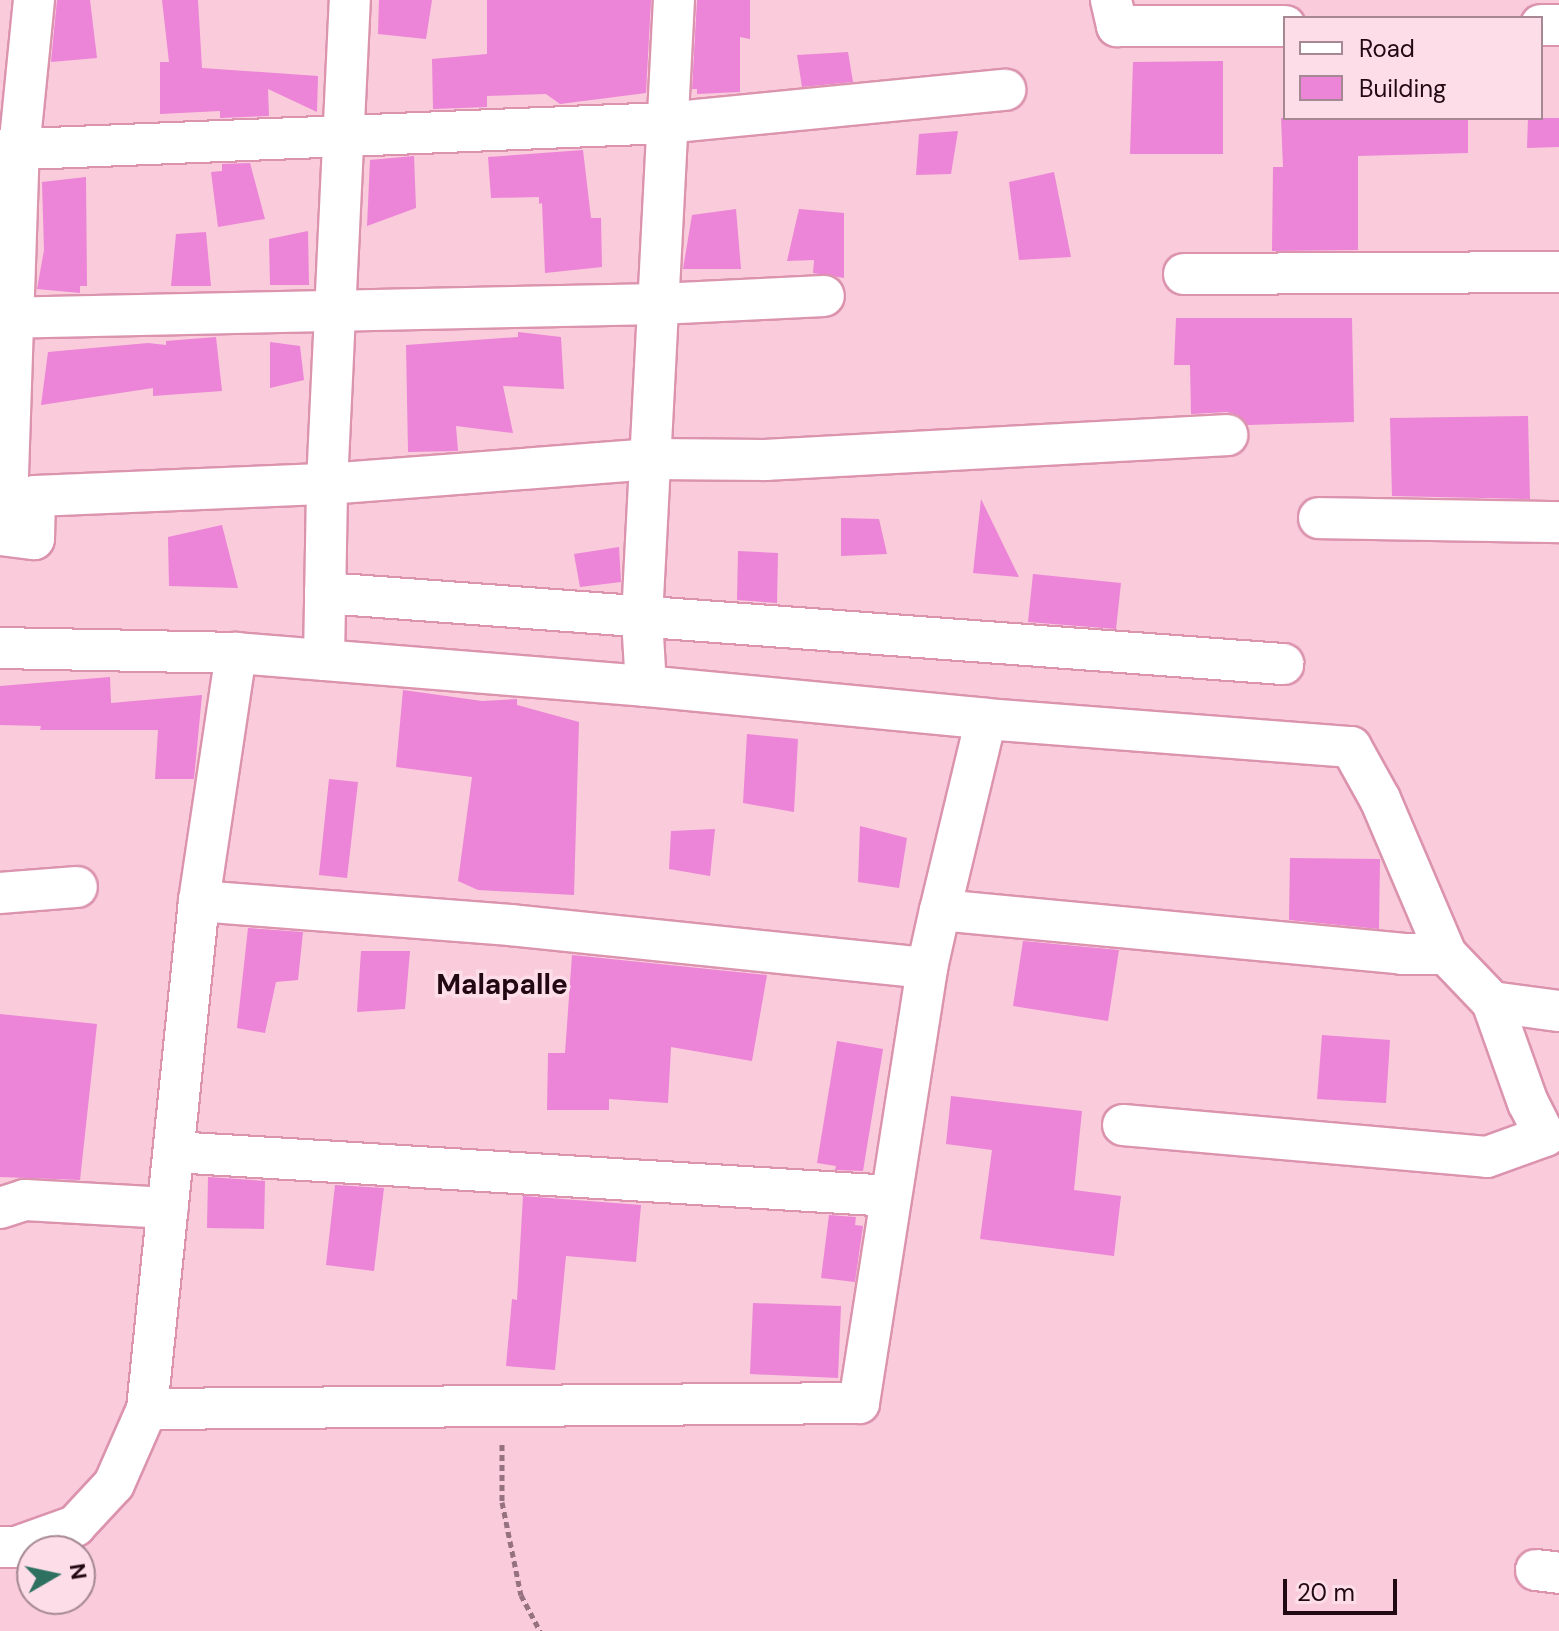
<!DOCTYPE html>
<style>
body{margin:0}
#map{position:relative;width:1559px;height:1631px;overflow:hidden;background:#f9cbdb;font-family:"DM Sans",sans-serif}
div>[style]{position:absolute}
.building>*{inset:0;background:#ec84d7}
.path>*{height:5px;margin-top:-2.5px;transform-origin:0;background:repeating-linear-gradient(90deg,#96717f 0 6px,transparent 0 10px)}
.roads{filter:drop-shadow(2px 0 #db93ae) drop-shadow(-2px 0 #db93ae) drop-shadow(0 2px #db93ae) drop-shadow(0 -2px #db93ae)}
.street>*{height:40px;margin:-20px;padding:0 20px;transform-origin:20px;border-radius:20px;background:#fff}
span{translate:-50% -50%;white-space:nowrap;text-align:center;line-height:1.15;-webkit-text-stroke:7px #fcdde8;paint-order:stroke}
.quarter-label{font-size:28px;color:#220813;font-weight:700}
.legend{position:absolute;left:1283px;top:16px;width:260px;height:104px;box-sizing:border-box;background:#fcdde8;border:2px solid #a58893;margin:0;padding:10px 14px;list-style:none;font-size:24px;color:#220813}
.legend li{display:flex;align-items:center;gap:16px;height:40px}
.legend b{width:40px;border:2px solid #a58893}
.north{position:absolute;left:16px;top:1535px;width:80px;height:80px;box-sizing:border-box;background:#fcdde8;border:2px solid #a58893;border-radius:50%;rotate:81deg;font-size:22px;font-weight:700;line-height:32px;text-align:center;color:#220813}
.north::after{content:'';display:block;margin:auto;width:28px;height:36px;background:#2f7161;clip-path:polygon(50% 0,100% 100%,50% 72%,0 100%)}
.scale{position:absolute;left:1283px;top:1579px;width:114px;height:36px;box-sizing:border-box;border:4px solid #220813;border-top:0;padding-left:10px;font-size:24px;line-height:28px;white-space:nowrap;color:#220813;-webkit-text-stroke:6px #fcdde8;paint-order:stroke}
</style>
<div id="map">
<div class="building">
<div style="clip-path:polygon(57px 0,90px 0,97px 58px,51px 62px)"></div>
<div style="clip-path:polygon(162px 0,198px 0,202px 68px,318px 76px,317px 112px,268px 89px,269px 116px,220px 118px,220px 111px,160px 114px,160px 62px,169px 62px)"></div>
<div style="clip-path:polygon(379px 0,432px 0,426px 39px,378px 34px)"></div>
<div style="clip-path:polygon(487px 0,651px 0,646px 93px,560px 104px,546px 94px,487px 96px,487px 107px,433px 109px,432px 59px,487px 54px)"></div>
<div style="clip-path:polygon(697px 0,750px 0,750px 39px,740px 37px,740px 92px,697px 94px,697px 89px,692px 89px)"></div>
<div style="clip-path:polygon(848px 52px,853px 82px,802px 87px,797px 55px)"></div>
<div style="clip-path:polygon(1223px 61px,1223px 154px,1130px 154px,1133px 62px)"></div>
<div style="clip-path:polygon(1281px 118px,1468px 118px,1468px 153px,1358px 156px,1358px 250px,1272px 251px,1273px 167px,1283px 167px)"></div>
<div style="clip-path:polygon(1528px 118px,1559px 118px,1559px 147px,1527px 148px)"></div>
<div style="clip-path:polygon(958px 131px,951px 174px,916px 175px,919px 134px)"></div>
<div style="clip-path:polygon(583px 150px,591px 218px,601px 218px,602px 267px,545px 273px,542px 203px,539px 204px,539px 197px,491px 198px,488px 157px)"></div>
<div style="clip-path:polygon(414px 156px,416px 208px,367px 226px,370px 160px)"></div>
<div style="clip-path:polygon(250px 163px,265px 219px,218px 227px,211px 172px,222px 171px,222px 164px)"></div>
<div style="clip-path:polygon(1054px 172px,1071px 257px,1019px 260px,1009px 182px)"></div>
<div style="clip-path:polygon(86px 177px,87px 286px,80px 286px,80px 293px,37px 289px,44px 250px,42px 182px)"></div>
<div style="clip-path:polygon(736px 209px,741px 269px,683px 269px,692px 215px)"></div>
<div style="clip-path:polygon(799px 209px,844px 213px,844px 278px,813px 273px,814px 260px,787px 261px)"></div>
<div style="clip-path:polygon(308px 231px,309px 285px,270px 285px,269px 239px)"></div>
<div style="clip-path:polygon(206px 232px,211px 286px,171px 286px,176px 234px)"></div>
<div style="clip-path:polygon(1176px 318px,1352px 318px,1354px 422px,1247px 425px,1238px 415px,1227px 412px,1191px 414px,1190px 365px,1174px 365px)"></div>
<div style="clip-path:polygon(518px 332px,561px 337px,564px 389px,503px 386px,513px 433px,456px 426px,458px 451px,408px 452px,406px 345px,518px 337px)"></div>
<div style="clip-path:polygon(216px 337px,222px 391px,153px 396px,153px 388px,41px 405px,48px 352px,148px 343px,166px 345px,166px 341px)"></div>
<div style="clip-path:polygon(270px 342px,300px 346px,304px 380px,270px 388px)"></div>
<div style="clip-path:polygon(1528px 416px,1530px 499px,1392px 496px,1390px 418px)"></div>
<div style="clip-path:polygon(981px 499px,1019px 577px,973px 573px)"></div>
<div style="clip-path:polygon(841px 518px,879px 519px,887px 554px,841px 556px)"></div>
<div style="clip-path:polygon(222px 525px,238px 588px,169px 586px,168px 537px)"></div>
<div style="clip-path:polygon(619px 547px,621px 582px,580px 587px,574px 554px)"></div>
<div style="clip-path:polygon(738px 551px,778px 553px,777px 603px,737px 600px)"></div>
<div style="clip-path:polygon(1033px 574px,1121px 583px,1116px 629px,1028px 622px)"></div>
<div style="clip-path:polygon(110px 677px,111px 703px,202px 695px,194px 779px,155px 779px,158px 730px,40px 730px,41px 726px,0 725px,0 686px)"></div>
<div style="clip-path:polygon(403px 690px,482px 701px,517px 699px,517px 705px,579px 722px,574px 895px,478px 890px,458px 881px,472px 777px,396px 767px)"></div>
<div style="clip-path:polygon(747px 734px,798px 739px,794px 812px,743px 803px)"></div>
<div style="clip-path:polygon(329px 779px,358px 782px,347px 878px,319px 875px)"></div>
<div style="clip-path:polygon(860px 826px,907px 838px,899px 888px,858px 882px)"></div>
<div style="clip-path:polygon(715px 829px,710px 876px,669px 869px,671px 831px)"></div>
<div style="clip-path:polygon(1290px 858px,1380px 859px,1379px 929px,1289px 920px)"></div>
<div style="clip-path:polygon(248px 928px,303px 932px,298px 980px,276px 982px,265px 1033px,237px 1028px)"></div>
<div style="clip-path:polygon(1023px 941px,1119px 950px,1108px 1021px,1013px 1006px)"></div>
<div style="clip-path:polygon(361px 951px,410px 951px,405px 1009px,357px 1012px)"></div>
<div style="clip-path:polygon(572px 955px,767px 975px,752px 1061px,671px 1047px,668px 1103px,609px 1099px,609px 1110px,547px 1110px,548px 1053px,565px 1053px)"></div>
<div style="clip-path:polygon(0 1014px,97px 1024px,80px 1180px,0 1177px)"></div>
<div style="clip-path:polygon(1322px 1035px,1390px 1040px,1386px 1103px,1317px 1099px)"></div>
<div style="clip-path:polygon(837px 1041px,883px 1049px,863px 1171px,835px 1170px,836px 1166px,817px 1163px)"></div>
<div style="clip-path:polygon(951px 1096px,1082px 1111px,1074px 1190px,1121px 1196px,1114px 1256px,980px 1239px,992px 1150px,946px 1144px)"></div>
<div style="clip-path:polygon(208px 1177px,265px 1181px,264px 1229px,207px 1228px)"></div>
<div style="clip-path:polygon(335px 1185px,384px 1188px,374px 1271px,326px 1265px)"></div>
<div style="clip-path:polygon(523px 1196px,641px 1205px,636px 1262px,566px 1256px,555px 1370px,506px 1366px,512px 1299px,517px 1300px)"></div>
<div style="clip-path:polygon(829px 1215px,856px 1217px,855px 1225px,863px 1226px,855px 1282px,821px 1278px)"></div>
<div style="clip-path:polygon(753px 1303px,841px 1306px,838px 1378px,750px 1374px)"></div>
</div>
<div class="path">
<div style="left:502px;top:1444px;width:58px;rotate:90deg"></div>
<div style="left:502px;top:1502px;width:95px;rotate:78.5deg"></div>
<div style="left:521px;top:1595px;width:41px;rotate:62.2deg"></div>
</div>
<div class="roads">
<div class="street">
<div style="left:1111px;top:0;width:27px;rotate:77deg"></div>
<div style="left:1117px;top:26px;width:168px"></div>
<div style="left:1541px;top:25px;width:18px"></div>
<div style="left:0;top:150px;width:667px;rotate:-2.32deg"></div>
<div style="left:666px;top:123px;width:341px;rotate:-5.6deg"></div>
<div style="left:1184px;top:274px;width:375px;rotate:-0.3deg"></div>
<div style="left:0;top:318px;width:659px;rotate:-1.22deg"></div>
<div style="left:659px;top:304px;width:165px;rotate:-2.8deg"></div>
<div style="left:1319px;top:518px;width:240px;rotate:1deg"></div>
<div style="left:0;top:535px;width:34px;rotate:7deg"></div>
<div style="left:34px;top:539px;width:43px;rotate:-88.7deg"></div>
<div style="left:35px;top:496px;width:292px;rotate:-2.4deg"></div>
<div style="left:327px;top:484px;width:326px;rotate:-4.4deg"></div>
<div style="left:652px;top:459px;width:114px;rotate:0.5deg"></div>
<div style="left:766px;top:460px;width:462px;rotate:-3.1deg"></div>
<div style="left:6px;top:535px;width:385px;rotate:-88.1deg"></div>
<div style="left:19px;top:150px;width:151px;rotate:-84.3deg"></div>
<div style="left:325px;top:593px;width:961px;rotate:4.24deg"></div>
<div style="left:0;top:648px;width:236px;rotate:1.2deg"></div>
<div style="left:324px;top:660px;width:176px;rotate:-89deg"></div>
<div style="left:327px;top:484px;width:485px;rotate:-87.3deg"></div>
<div style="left:646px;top:686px;width:342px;rotate:5.5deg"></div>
<div style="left:986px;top:719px;width:366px;rotate:4.4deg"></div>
<div style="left:1351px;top:747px;width:60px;rotate:60.9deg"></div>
<div style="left:1380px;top:799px;width:168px;rotate:66.9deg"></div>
<div style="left:1446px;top:954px;width:66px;rotate:46.2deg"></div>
<div style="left:1492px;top:1002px;width:68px;rotate:7.7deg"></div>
<div style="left:986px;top:719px;width:196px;rotate:103.5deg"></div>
<div style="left:940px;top:910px;width:464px;rotate:5.4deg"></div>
<div style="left:1402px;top:954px;width:44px"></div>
<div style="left:0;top:893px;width:77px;rotate:-4.5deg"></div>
<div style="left:199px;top:901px;width:251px;rotate:-81.5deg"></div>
<div style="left:236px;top:653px;width:411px;rotate:4.6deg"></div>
<div style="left:646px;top:686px;width:68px;rotate:-93.4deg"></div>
<div style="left:642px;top:618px;width:619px;rotate:-87.04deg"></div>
<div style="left:1123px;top:1125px;width:365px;rotate:5deg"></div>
<div style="left:1487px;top:1157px;width:62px;rotate:-19.9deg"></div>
<div style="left:1545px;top:1136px;width:37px;rotate:-117deg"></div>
<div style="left:1528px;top:1103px;width:107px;rotate:-109.6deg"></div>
<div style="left:174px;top:1152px;width:718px;rotate:3.51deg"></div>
<div style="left:0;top:1208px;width:26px;rotate:-18deg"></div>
<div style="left:25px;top:1200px;width:143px;rotate:3.2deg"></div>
<div style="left:147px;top:1409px;width:712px;rotate:-0.48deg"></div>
<div style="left:859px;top:1403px;width:440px;rotate:-81.1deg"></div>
<div style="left:0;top:1547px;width:16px"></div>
<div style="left:16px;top:1547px;width:63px;rotate:-19.6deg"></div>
<div style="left:75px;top:1526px;width:57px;rotate:-47.1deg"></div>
<div style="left:114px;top:1484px;width:82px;rotate:-66.3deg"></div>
<div style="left:147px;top:1409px;width:511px;rotate:-84.16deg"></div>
<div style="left:199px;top:901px;width:312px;rotate:4.4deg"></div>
<div style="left:510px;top:925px;width:419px;rotate:5.9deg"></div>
<div style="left:927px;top:968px;width:59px;rotate:-77.4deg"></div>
<div style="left:1536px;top:1570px;width:23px;rotate:7deg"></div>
</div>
</div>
<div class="quarter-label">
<span style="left:502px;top:985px">Malapalle</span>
</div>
<ul class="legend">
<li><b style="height:10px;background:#fff"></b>Road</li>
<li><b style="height:22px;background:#ec84d7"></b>Building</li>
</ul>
<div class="north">N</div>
<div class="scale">20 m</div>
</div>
